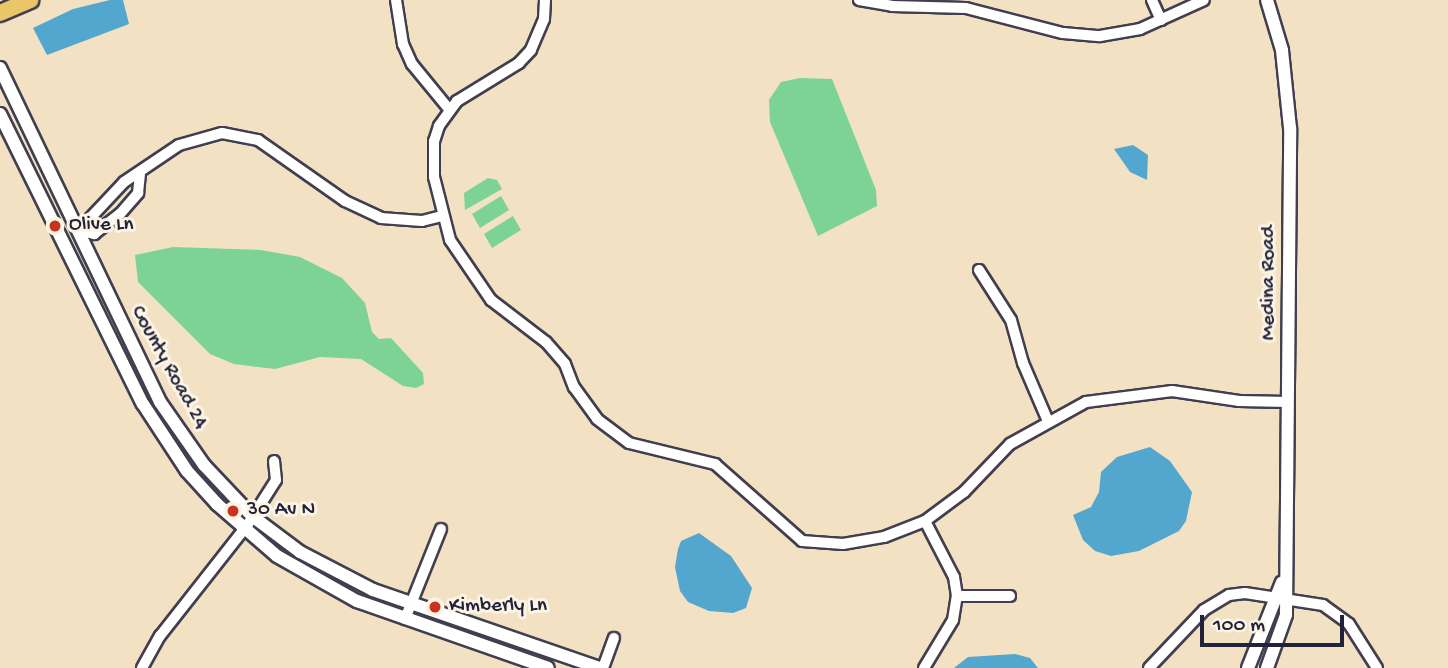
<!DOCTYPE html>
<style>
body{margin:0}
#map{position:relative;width:1448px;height:668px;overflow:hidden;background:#f2e1c3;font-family:"Gochi Hand",sans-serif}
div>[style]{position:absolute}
.green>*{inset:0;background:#7dd396}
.water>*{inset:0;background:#53a7cf}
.roads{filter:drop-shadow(2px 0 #413f4f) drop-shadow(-2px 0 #413f4f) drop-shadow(0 2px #413f4f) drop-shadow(0 -2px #413f4f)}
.minor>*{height:10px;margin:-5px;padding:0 5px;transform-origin:5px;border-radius:5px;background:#fff}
.tertiary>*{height:12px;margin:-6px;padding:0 6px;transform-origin:6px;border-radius:6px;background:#fff}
.primary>*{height:16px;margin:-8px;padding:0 8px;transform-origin:8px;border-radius:8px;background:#eac669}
.dots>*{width:19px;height:19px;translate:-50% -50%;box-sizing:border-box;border:4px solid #fcf5e5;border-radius:50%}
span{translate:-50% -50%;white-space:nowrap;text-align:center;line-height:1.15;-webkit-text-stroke:6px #fcf5e5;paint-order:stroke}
.poi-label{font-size:21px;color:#22223b}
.left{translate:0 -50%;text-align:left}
.street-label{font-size:21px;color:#22223b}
.scale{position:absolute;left:1200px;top:615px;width:144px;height:32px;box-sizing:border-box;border:4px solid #22223b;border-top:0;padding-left:9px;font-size:21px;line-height:24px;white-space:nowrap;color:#22223b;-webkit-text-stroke:5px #fcf5e5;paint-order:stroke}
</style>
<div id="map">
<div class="green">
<div style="clip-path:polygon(800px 78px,832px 79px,876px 190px,877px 206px,818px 236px,770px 122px,769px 100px,781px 82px)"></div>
<div style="clip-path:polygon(488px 178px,497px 180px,502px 189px,465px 210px,464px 193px)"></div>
<div style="clip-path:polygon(501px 196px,509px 210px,480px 228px,472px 214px)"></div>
<div style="clip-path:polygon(513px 216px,521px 230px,492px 248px,484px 234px)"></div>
<div style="clip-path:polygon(173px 247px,261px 250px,300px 257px,342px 278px,365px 303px,372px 332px,379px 339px,391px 338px,423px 373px,424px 384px,416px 388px,403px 386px,361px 359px,320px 357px,275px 369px,234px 364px,210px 354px,138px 282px,135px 255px)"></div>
</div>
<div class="water">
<div style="clip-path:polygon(110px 0,123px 0,129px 24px,47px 55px,33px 28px,73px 9px)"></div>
<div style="clip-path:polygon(1133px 145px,1148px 155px,1147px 180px,1130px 172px,1114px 149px)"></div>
<div style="clip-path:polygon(1150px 447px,1170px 461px,1192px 492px,1186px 521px,1179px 531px,1139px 551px,1111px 556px,1095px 551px,1083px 540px,1073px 515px,1091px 507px,1099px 492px,1101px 472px,1117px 457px)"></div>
<div style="clip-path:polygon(699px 533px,731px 556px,752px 588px,746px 608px,733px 613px,709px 611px,688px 602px,680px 591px,675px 567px,678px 549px,681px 541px)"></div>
<div style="clip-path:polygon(1015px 654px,1030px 658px,1038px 668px,954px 668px,968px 657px)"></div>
</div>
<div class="roads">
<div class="minor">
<div style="left:396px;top:0;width:45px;rotate:81deg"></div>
<div style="left:403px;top:44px;width:22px;rotate:66deg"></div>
<div style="left:412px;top:64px;width:58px;rotate:50.6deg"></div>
<div style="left:545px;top:0;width:19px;rotate:93deg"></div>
<div style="left:544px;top:19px;width:34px;rotate:113deg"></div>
<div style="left:531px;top:50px;width:18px;rotate:133deg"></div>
<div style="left:519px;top:63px;width:73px;rotate:148.5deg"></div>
<div style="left:457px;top:101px;width:31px;rotate:126deg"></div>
<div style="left:439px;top:126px;width:16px;rotate:108deg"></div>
<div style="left:434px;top:141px;width:36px;rotate:90deg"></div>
<div style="left:434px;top:177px;width:65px;rotate:75.7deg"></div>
<div style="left:450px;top:240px;width:73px;rotate:55.7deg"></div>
<div style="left:491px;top:300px;width:69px;rotate:37.4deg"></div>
<div style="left:546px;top:342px;width:29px;rotate:49deg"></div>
<div style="left:565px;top:364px;width:25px;rotate:69deg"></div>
<div style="left:574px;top:387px;width:39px;rotate:54deg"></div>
<div style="left:597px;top:419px;width:40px;rotate:37deg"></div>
<div style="left:629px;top:443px;width:89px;rotate:13.7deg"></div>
<div style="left:715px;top:464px;width:116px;rotate:41.5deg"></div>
<div style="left:802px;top:541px;width:41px;rotate:4.2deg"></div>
<div style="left:843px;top:544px;width:42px;rotate:-9.7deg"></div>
<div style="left:884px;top:537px;width:44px;rotate:-21.3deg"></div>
<div style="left:925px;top:521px;width:49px;rotate:-36.6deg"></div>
<div style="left:964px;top:492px;width:66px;rotate:-46.2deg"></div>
<div style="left:1010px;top:444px;width:87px;rotate:-28.9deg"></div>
<div style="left:1086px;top:402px;width:87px;rotate:-7.3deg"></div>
<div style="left:1172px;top:391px;width:68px;rotate:8.5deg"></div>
<div style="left:1239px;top:401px;width:49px;rotate:1.2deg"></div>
<div style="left:859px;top:0;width:34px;rotate:10deg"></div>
<div style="left:892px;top:6px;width:74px;rotate:1.5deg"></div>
<div style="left:966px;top:8px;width:100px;rotate:14.5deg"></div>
<div style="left:1063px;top:33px;width:37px;rotate:5deg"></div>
<div style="left:1100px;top:36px;width:41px;rotate:-9.9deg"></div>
<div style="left:1140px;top:29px;width:70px;rotate:-24.4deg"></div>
<div style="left:1152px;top:0;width:22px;rotate:66deg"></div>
<div style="left:79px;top:230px;width:66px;rotate:-46.8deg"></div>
<div style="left:124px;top:182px;width:66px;rotate:-33.9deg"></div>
<div style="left:179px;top:145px;width:45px;rotate:-15.6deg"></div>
<div style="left:222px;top:133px;width:37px;rotate:11deg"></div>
<div style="left:258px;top:140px;width:106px;rotate:35deg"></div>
<div style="left:345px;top:201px;width:40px;rotate:25deg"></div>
<div style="left:381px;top:218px;width:41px;rotate:4.2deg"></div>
<div style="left:422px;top:221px;width:21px;rotate:-14deg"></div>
<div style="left:79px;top:230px;width:16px;rotate:15deg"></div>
<div style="left:94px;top:234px;width:33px;rotate:-38deg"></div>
<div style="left:120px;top:214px;width:28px;rotate:-49deg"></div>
<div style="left:138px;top:193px;width:18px;rotate:-84deg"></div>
<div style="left:979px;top:270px;width:59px;rotate:57.4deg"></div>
<div style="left:1011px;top:320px;width:45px;rotate:74.4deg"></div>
<div style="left:1023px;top:363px;width:61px;rotate:66.8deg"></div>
<div style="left:957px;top:596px;width:53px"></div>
<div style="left:405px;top:619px;width:97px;rotate:-68.2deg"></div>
<div style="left:142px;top:668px;width:37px;rotate:-61deg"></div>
<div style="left:160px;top:636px;width:142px;rotate:-51.8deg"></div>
<div style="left:248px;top:524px;width:52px;rotate:-57.5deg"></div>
<div style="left:276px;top:480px;width:19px;rotate:-96deg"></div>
<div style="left:603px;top:668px;width:32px;rotate:-70deg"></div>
<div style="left:924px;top:668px;width:56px;rotate:-58.9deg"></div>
<div style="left:953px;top:620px;width:24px;rotate:-81deg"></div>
<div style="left:957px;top:596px;width:19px;rotate:-99deg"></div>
<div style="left:954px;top:577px;width:63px;rotate:-117.4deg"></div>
<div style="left:1149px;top:668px;width:80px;rotate:-46.5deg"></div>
<div style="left:1204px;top:610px;width:29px;rotate:-31deg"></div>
<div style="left:1229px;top:595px;width:16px;rotate:-7deg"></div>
<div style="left:1245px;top:593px;width:79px;rotate:8.7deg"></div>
<div style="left:1323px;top:605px;width:32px;rotate:36deg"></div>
<div style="left:1349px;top:624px;width:52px;rotate:57.5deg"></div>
</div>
<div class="tertiary">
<div style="left:0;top:68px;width:370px;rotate:64.4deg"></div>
<div style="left:160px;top:402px;width:77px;rotate:55.1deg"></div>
<div style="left:204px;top:465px;width:70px;rotate:46.7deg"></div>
<div style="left:252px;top:516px;width:60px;rotate:36.9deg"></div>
<div style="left:300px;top:552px;width:82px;rotate:27.5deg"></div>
<div style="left:373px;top:590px;width:240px;rotate:19deg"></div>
<div style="left:0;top:114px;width:323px;rotate:63.8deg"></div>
<div style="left:143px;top:404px;width:80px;rotate:56.7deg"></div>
<div style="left:187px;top:471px;width:45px;rotate:47.7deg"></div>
<div style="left:217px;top:504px;width:79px;rotate:40.9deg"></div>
<div style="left:277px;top:556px;width:92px;rotate:29.4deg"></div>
<div style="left:357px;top:601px;width:202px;rotate:19.3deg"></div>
<div style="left:1248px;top:668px;width:92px;rotate:-68.4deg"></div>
<div style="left:1267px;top:668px;width:56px;rotate:-70.3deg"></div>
<div style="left:1286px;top:615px;width:487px;rotate:-89.5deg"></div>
<div style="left:1290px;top:128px;width:78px;rotate:-95.9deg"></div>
<div style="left:1282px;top:50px;width:52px;rotate:-106.7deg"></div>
</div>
<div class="primary">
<div style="left:0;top:13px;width:33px;rotate:-23deg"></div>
</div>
</div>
<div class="dots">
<div style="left:55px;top:226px;background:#c8321e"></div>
<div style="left:233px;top:511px;background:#c8321e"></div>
<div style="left:435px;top:607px;background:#c8321e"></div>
</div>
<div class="poi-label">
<span class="left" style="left:69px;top:226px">Olive Ln</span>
<span class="left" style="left:247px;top:511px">30 Av N</span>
<span class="left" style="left:449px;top:607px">Kimberly Ln</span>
</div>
<div class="street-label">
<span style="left:1270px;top:283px;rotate:-90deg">Medina Road</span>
<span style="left:168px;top:368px;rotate:61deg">County Road 24</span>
</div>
<div class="scale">100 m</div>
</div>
